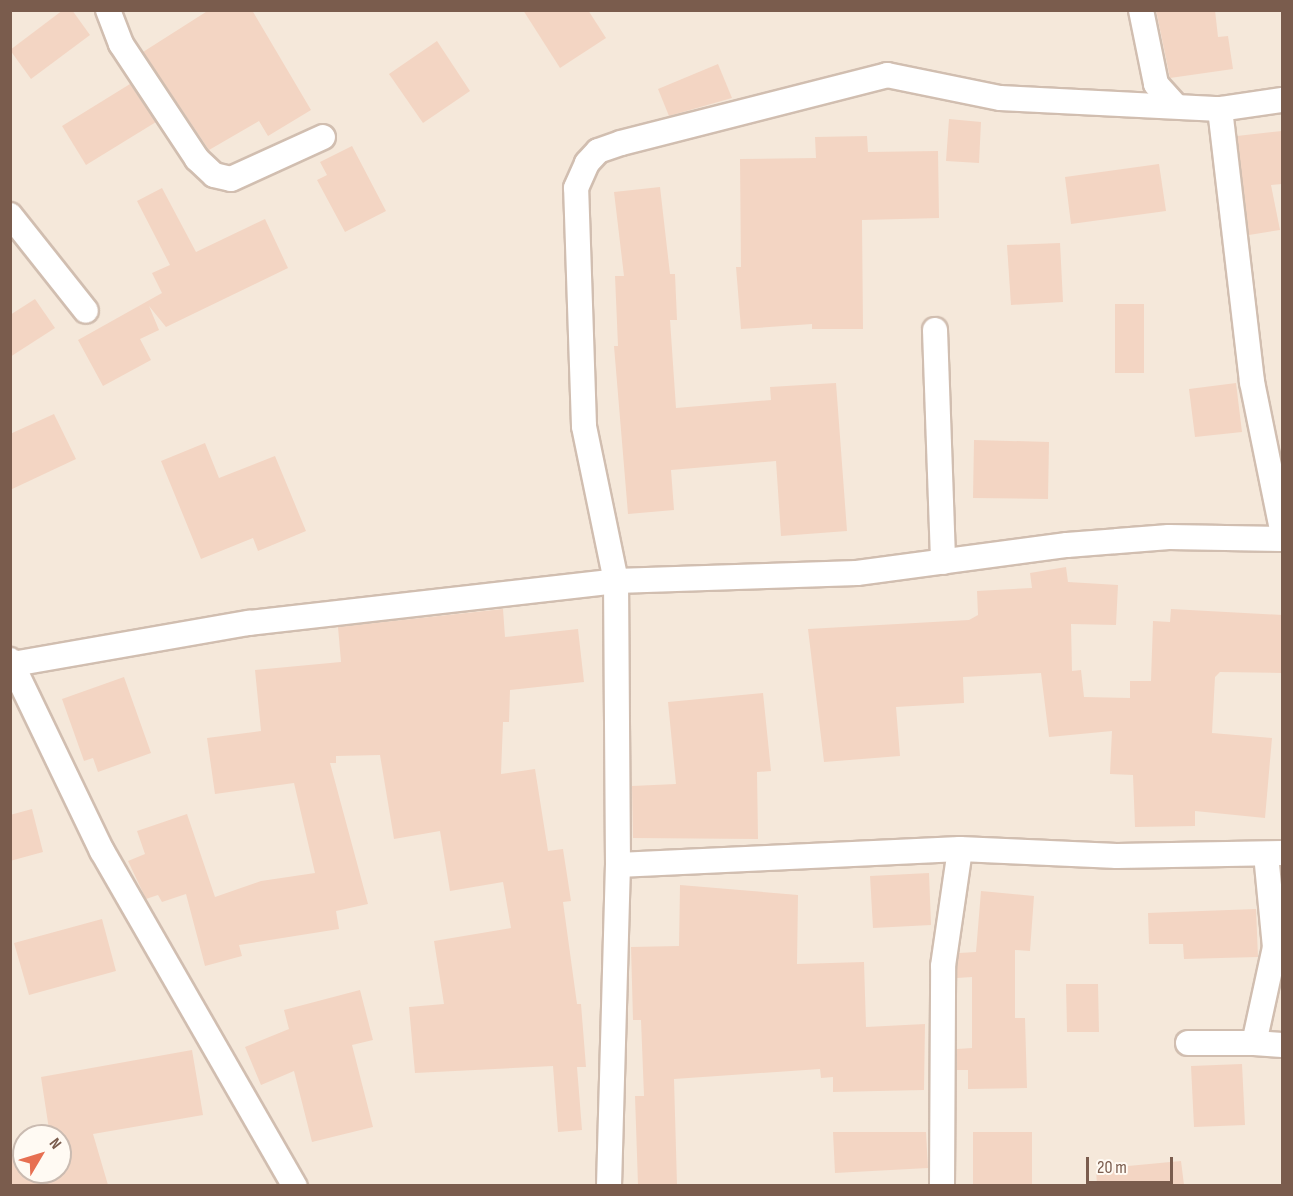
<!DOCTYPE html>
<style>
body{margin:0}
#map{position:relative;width:1293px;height:1196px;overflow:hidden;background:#fdf6ec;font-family:"Sofia Sans Condensed",sans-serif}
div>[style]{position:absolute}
.residential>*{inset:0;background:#f5e8da}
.building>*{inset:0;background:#f3d5c3}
.roads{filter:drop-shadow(2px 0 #d1beb0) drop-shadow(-2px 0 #d1beb0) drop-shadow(0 2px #d1beb0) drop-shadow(0 -2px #d1beb0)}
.minor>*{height:24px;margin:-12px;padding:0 12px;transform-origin:12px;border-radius:12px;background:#fff}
span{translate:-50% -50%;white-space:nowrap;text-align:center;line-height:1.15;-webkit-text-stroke:5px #fffaf3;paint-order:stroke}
.frame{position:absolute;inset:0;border:12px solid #7a5c4d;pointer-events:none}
.north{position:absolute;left:12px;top:1124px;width:60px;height:60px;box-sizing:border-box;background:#fffaf3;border:2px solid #cabbb1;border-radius:50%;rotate:52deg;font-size:16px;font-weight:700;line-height:24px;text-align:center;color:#7a5c4d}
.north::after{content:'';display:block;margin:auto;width:21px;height:27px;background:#e76f51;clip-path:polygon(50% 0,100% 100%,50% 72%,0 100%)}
.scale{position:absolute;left:1086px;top:1157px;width:87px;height:27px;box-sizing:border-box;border:3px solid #7a5c4d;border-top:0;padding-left:8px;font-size:18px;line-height:21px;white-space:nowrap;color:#7a5c4d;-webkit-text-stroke:4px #fffaf3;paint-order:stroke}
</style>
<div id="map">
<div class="residential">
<div style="clip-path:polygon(evenodd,10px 11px,1282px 11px,1282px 1185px,11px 1185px,10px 11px,24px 1136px,60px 1136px,60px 1172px,24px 1172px,24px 1136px)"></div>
</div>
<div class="building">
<div style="clip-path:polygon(63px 10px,72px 10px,90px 35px,31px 79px,10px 50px)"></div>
<div style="clip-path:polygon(209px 10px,252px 10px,311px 110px,268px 136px,259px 121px,209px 150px,143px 52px)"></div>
<div style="clip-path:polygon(523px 10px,588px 10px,606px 38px,560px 68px)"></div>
<div style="clip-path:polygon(1156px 10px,1215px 10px,1218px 37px,1228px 36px,1233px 69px,1170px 78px)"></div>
<div style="clip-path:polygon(437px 41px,470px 91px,423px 123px,389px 74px)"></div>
<div style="clip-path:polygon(718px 64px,732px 98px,669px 116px,658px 89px)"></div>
<div style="clip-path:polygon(130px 84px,156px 122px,86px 165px,62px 126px)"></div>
<div style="clip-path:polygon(949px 119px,981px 122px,979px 163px,946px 161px)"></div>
<div style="clip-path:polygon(1282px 131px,1282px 184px,1271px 185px,1280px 230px,1249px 235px,1237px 136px)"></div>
<div style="clip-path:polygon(867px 136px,868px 152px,938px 151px,939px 218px,862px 220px,863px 329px,812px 329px,812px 324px,741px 329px,736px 267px,741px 267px,740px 159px,816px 158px,815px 137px)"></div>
<div style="clip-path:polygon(352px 146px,386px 211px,345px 232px,317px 180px,327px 175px,320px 162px)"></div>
<div style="clip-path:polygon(1159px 164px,1166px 211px,1071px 224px,1065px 177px)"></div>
<div style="clip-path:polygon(660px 187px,670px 274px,675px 274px,677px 320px,670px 320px,676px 408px,771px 400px,770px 387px,836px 383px,847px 531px,781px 536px,776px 461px,671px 470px,674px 510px,628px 514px,614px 346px,618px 346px,615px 276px,624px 276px,614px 192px)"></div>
<div style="clip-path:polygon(162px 188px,196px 252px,265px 219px,288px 268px,166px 327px,149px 306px,159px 330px,140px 339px,151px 360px,103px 386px,78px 340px,162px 293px,152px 273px,170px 265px,137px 201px)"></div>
<div style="clip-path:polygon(1060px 243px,1063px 302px,1011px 305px,1007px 245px)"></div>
<div style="clip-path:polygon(35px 299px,55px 328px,10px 357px,10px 315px)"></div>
<div style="clip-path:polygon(1115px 304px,1144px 304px,1144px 373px,1115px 373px)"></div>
<div style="clip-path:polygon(1236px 383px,1242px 432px,1195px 437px,1189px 389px)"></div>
<div style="clip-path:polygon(54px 414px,76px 459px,10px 490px,10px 434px)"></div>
<div style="clip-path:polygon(974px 440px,1049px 442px,1048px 499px,973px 498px)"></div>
<div style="clip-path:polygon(205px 443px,219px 478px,275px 456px,306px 531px,258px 551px,253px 538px,201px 559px,161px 461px)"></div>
<div style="clip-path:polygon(1066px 567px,1068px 582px,1118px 585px,1116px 625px,1071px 624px,1072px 671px,1081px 670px,1084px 697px,1130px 698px,1130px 681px,1151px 681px,1153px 621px,1170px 622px,1171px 609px,1282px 615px,1282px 673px,1220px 672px,1215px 677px,1212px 733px,1272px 738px,1265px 818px,1195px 811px,1195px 826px,1135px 827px,1133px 775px,1110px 774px,1112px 731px,1049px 737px,1041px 673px,963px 677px,964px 703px,896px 707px,900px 756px,824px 762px,808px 629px,969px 620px,978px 615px,977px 591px,1032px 588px,1030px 573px)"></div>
<div style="clip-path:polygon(503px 609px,505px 637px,578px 629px,584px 682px,510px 690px,509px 722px,503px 722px,501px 774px,535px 769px,548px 851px,563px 849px,571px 901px,563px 902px,577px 1004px,581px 1004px,586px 1067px,577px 1067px,582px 1130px,558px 1132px,553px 1066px,415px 1073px,409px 1007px,444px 1004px,434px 941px,511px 928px,503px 882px,450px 891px,440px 831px,394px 839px,380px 755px,336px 756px,336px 763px,330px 763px,368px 904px,336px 911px,339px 929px,239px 945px,242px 956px,205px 966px,186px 894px,162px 902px,158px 895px,146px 899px,128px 861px,145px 854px,137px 831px,187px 814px,215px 897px,261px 881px,315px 873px,294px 783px,215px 794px,207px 738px,261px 731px,255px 670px,341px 662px,338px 627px)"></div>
<div style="clip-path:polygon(124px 677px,151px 753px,98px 772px,93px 758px,84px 761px,62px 699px)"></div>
<div style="clip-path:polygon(763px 693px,771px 771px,757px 772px,758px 839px,633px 838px,632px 786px,676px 784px,668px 702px)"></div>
<div style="clip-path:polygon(32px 809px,43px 852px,10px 861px,10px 815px)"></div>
<div style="clip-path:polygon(929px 873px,931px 925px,873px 928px,870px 876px)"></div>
<div style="clip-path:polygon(680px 885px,798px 895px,797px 964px,864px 962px,866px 1027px,925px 1024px,924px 1090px,833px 1092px,833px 1077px,821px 1078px,820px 1069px,674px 1079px,677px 1185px,638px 1185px,635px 1096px,644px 1096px,641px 1020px,633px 1020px,631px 947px,679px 946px)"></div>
<div style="clip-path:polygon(981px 891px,1034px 896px,1030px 951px,1015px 950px,1015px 1018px,1025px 1018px,1027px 1088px,968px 1089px,968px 1070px,957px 1070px,957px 1049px,972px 1048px,972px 977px,957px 978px,957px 967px,959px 953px,976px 952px)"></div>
<div style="clip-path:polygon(1256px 909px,1258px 957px,1184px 959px,1183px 944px,1149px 944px,1148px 913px)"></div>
<div style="clip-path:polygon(102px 919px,116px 971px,29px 995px,14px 943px)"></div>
<div style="clip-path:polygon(1066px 984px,1098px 984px,1099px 1032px,1067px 1032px)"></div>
<div style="clip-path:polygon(360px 990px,373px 1040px,352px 1045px,373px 1127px,312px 1142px,294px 1071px,261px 1085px,245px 1047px,289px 1029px,284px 1010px)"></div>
<div style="clip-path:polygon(192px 1050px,203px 1115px,93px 1134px,108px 1185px,10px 1185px,10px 1158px,24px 1154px,24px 1172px,60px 1172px,60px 1136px,50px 1136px,41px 1077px)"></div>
<div style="clip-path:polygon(1242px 1064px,1245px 1125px,1194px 1127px,1191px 1066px)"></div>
<div style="clip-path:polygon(833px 1132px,926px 1132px,928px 1168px,835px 1173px)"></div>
<div style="clip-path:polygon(973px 1132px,1032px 1132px,1032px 1185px,973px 1185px)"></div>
<div style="clip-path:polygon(1181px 1161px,1184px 1185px,1097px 1185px,1096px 1169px)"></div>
</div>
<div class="roads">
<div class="minor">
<div style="left:108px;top:10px;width:36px;rotate:69deg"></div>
<div style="left:121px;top:44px;width:138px;rotate:56.5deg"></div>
<div style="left:197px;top:159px;width:23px;rotate:43deg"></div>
<div style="left:214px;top:175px;width:17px;rotate:13deg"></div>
<div style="left:231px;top:179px;width:101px;rotate:-24.5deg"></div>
<div style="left:1141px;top:10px;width:76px;rotate:78.5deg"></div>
<div style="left:1156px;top:84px;width:28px;rotate:48deg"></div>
<div style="left:1220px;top:109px;width:275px;rotate:83.3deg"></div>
<div style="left:1252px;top:382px;width:150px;rotate:78.5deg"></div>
<div style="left:10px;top:215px;width:122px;rotate:51.6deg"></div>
<div style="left:935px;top:330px;width:232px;rotate:88deg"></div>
<div style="left:10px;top:660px;width:212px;rotate:64.3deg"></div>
<div style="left:102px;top:851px;width:387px;rotate:60.1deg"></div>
<div style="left:13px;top:664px;width:240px;rotate:-9.9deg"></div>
<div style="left:249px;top:623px;width:369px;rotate:-6.5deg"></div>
<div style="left:616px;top:581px;width:241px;rotate:-1.9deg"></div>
<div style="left:857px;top:573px;width:212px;rotate:-7.6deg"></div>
<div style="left:1067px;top:545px;width:102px;rotate:-4.5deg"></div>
<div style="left:1169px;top:537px;width:113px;rotate:1deg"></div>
<div style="left:1266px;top:854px;width:93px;rotate:84.5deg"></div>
<div style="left:1275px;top:947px;width:98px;rotate:102.3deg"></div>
<div style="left:1254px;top:1043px;width:28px;rotate:4deg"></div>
<div style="left:618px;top:865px;width:342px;rotate:-2.7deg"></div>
<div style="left:960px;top:849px;width:157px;rotate:2.6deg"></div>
<div style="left:1117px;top:856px;width:165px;rotate:-1deg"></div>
<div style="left:1188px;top:1043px;width:66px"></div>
<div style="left:609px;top:1186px;width:321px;rotate:-88.4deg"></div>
<div style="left:618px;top:865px;width:284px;rotate:-90.4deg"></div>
<div style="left:616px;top:581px;width:158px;rotate:-101.7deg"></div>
<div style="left:584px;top:426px;width:238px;rotate:-91.9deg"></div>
<div style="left:576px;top:188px;width:27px;rotate:-66deg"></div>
<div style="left:587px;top:163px;width:16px;rotate:-47deg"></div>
<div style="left:598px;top:151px;width:24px;rotate:-19deg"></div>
<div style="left:621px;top:143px;width:275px;rotate:-14.3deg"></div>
<div style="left:887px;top:75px;width:115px;rotate:11.5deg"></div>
<div style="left:1000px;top:98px;width:220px;rotate:2.9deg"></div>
<div style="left:1220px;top:109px;width:63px;rotate:-8.3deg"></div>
<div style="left:942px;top:1186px;width:220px;rotate:-89.7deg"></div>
<div style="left:943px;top:966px;width:118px;rotate:-81.7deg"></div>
</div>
</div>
<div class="frame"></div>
<div class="north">N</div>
<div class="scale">20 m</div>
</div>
